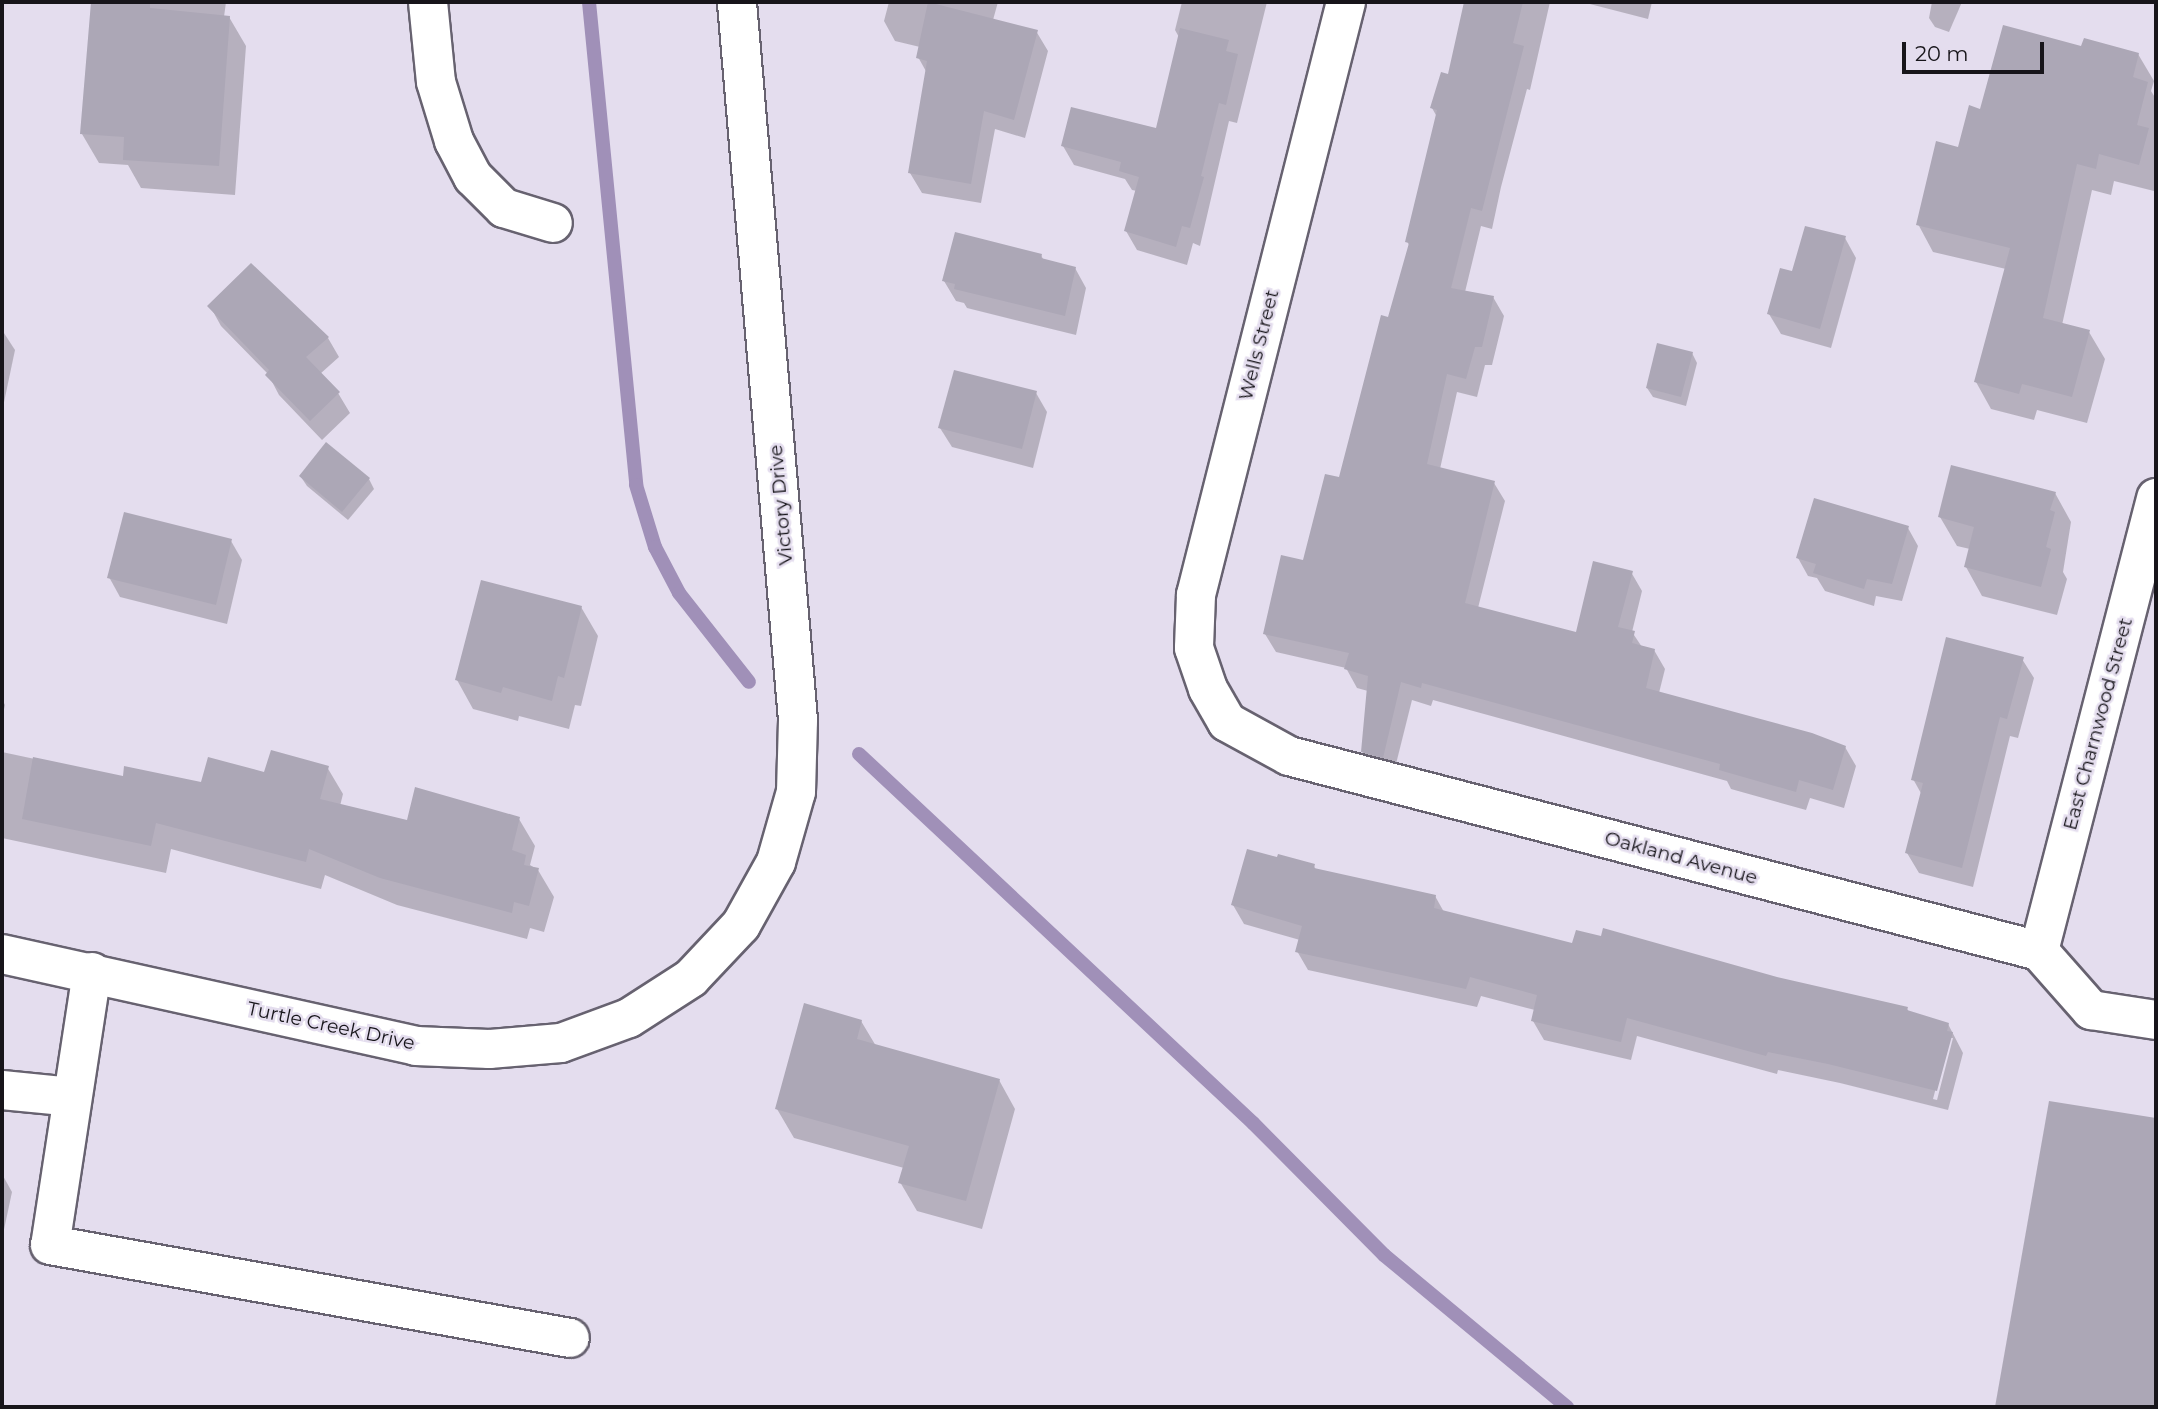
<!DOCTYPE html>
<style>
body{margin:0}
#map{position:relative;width:2158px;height:1409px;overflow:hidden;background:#e4ddee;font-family:Montserrat,sans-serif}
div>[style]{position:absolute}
.shadow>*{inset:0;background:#0003}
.stream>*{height:14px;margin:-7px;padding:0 7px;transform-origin:7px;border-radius:7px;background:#a090b8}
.building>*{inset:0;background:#aca7b6}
.roads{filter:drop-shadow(2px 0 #676270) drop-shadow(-2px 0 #676270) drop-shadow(0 2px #676270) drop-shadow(0 -2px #676270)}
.minor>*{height:38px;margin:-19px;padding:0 19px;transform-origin:19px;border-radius:19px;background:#fff}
span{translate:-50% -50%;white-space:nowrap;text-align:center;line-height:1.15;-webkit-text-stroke:5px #e4ddee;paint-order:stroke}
.street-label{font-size:19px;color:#17151a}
.frame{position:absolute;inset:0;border:4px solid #17151a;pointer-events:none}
.scale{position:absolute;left:1902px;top:42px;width:142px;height:32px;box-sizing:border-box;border:4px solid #17151a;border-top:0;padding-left:9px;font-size:21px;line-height:24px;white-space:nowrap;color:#17151a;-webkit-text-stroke:5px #e4ddee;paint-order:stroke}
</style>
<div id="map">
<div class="shadow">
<div style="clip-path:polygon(93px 2px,226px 2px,224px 17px,229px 17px,246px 46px,235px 195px,141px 188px,128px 165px,99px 163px,82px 134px)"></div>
<div style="clip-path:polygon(889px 2px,998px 2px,993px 20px,1036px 31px,1048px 51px,1025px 138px,995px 129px,981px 203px,922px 193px,910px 173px,927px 73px,918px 57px,920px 47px,895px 41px,884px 21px)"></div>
<div style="clip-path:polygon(1182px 2px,1267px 2px,1237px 123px,1229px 121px,1200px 246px,1193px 243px,1187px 265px,1137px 250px,1126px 231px,1137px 191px,1132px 190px,1125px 179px,1074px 165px,1063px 146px,1158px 130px,1180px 39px,1175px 30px)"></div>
<div style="clip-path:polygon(1467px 2px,1550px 2px,1530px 90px,1527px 89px,1501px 187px,1492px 229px,1481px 226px,1465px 292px,1493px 297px,1504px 316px,1492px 365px,1485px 365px,1477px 397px,1457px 392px,1440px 469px,1494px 483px,1505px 501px,1478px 608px,1578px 634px,1631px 572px,1642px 591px,1632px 632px,1642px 647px,1654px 650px,1665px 669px,1659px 693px,1845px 747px,1856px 766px,1844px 808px,1810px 798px,1806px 810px,1731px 789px,1727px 781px,1433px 700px,1431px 706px,1412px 700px,1393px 776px,1374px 771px,1363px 752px,1368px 691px,1357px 688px,1346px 668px,1276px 652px,1265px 634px,1305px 562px,1340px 479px,1410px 247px,1407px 241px,1437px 117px,1432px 108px,1449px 76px)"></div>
<div style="clip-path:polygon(1582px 2px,1652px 2px,1648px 19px)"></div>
<div style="clip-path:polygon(1932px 2px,1962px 2px,1949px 32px,1935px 27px,1929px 18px)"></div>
<div style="clip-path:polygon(2083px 49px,2138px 54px,2154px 81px,2151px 91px,2156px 99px,2154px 191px,2114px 181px,2111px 195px,2092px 190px,2062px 325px,2089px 332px,2105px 359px,2087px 423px,2037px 410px,2034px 420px,1991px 409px,1976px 382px,2006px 269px,1933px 252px,1918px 224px,1982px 111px)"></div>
<div style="clip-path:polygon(1845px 238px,1856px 258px,1831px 348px,1781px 334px,1769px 314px,1793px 273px)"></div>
<div style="clip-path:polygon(1041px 255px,1044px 261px,1075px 268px,1086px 288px,1076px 335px,967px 308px,964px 303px,956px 301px,944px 281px)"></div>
<div style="clip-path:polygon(210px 306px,328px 338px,339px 357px,320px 374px,338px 393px,350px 413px,322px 440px,279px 395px,268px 374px,221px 326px)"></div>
<div style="clip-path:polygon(2px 330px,15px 350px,3px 407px,2px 406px)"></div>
<div style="clip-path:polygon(1692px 353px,1697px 363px,1686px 406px,1653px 397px,1647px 388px)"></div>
<div style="clip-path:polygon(1036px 393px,1047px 412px,1033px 468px,952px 447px,940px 428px)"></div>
<div style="clip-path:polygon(326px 445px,369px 479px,374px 489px,348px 520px,307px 486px,301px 477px)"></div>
<div style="clip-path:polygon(2055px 493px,2071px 522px,2063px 572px,2067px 579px,2057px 615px,1982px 596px,1966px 567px,1970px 549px,1957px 546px,1940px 517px)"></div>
<div style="clip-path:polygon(1908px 528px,1918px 546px,1902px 601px,1876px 596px,1874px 606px,1825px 591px,1817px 578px,1808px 576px,1798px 558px)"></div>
<div style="clip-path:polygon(231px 541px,242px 560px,227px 624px,120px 597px,109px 577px)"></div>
<div style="clip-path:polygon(581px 607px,598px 636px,581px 706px,575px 705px,569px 729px,519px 716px,518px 721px,473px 709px,457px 680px)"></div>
<div style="clip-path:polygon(2022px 659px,2034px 678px,2018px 738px,2010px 736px,1973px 887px,1919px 873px,1907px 853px,1922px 795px,1913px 779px)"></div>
<div style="clip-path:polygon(2px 699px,5px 705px,2px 718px)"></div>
<div style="clip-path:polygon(2px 752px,124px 778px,203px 784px,327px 767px,343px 794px,340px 806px,408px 822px,519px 819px,535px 846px,530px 865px,538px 870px,554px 897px,544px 932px,530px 928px,527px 939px,397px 905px,325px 875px,321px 889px,171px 849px,166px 873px,2px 838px)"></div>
<div style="clip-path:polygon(evenodd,1314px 866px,1316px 870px,1435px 896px,1444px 912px,1574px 945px,1777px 979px,1907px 1008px,1909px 1013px,1948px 1024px,1963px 1053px,1948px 1110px,1840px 1083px,1778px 1070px,1777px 1074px,1637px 1036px,1631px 1060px,1544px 1040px,1533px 1021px,1535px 1010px,1481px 996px,1477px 1007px,1308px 970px,1297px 951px,1300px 940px,1244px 924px,1233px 905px,1314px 866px,1949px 1038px,1953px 1038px,1937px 1100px,1933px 1099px,1949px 1038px)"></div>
<div style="clip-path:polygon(861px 1021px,876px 1046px,999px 1080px,1015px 1109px,982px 1229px,917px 1211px,900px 1182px,904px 1168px,794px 1138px,777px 1109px)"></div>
<div style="clip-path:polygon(2050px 1103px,2156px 1120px,2156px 1407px,1997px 1407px)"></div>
<div style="clip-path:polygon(2px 1174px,12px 1192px,2px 1239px)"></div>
</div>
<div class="stream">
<div style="left:589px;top:2px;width:485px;rotate:84.4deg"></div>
<div style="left:636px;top:485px;width:65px;rotate:73deg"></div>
<div style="left:655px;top:547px;width:52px;rotate:62.4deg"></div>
<div style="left:679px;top:593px;width:113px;rotate:51.8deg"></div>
<div style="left:859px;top:754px;width:540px;rotate:43.12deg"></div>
<div style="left:1253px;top:1123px;width:186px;rotate:45.2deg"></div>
<div style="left:1384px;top:1255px;width:238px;rotate:39.7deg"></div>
</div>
<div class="building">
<div style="clip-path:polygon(91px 2px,150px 2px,150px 8px,230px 16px,219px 166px,123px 160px,124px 137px,80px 134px)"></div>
<div style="clip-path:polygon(928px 2px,1038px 30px,1014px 120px,984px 111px,971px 184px,908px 173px,927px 61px,916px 58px)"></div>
<div style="clip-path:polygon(1464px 2px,1523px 2px,1513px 43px,1524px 46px,1482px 211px,1471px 208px,1451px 288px,1494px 296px,1482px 347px,1475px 347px,1466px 379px,1447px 374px,1427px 464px,1495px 481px,1465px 603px,1576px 632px,1593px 561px,1633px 571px,1618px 627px,1635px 631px,1632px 643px,1655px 649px,1646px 688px,1812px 733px,1846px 746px,1833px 790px,1799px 780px,1796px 792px,1719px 770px,1720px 764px,1422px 683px,1421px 688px,1401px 682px,1383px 758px,1361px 752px,1368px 676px,1344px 669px,1349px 653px,1263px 634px,1281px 555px,1303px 560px,1325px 474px,1339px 477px,1381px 315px,1388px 317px,1409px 243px,1405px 242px,1437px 110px,1430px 108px,1441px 72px,1448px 74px)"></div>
<div style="clip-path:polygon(2003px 25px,2081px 46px,2084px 38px,2139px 53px,2133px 77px,2148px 82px,2137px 125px,2149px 128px,2139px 165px,2099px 154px,2096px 169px,2077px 164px,2043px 318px,2090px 330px,2072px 397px,2022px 384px,2019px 394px,1974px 382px,2010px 248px,1916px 225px,1936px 141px,1958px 147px,1969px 105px,1980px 109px)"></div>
<div style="clip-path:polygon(1180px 28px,1229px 40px,1226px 51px,1238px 54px,1226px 105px,1219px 103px,1201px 176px,1204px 177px,1190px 228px,1182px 226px,1176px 247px,1124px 231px,1139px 177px,1119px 171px,1121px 162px,1061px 146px,1071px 107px,1156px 128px)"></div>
<div style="clip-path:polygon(1805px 226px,1846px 236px,1820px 329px,1767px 314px,1780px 268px,1792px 271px)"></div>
<div style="clip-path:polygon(955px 232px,1042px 254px,1041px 258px,1076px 267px,1065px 316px,954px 289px,955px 284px,942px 281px)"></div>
<div style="clip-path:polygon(251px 263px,329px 337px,306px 357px,340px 392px,310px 421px,265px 375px,269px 370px,207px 306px)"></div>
<div style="clip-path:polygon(1657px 343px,1693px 352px,1681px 397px,1646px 388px)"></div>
<div style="clip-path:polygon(954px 370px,1037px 391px,1022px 449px,938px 428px)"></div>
<div style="clip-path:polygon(326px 442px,370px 478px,342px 512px,299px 476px)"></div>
<div style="clip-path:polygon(1951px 465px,2056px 492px,2050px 510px,2055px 512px,2046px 547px,2051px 549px,2041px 587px,1964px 567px,1974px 527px,1938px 517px)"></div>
<div style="clip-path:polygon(1814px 498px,1909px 526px,1892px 584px,1867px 579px,1864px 589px,1813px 573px,1816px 564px,1796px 558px)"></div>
<div style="clip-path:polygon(124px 512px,232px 539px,216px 605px,107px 578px)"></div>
<div style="clip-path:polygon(481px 580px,582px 606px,564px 678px,558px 676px,552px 701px,503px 687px,501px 693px,455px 680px)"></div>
<div style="clip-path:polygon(1946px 637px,2024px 657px,2007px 719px,2000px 717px,1962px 868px,1905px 853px,1923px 783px,1911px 780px)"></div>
<div style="clip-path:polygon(271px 750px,329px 766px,320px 799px,407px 820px,415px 787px,520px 817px,512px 850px,526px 855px,524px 865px,539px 868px,529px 906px,514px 902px,512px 913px,380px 878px,309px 849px,306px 862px,156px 823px,151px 846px,22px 819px,33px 757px,123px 776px,124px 766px,201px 782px,208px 757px,264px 772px)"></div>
<div style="clip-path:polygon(1247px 849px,1277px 857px,1278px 854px,1315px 864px,1314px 868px,1436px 895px,1434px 908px,1572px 943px,1576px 930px,1601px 936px,1603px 928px,1777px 977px,1908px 1007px,1907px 1010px,1949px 1023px,1947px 1031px,1953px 1032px,1937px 1091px,1828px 1064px,1768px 1052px,1766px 1056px,1627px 1018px,1621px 1042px,1531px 1021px,1537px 995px,1470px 977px,1466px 989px,1295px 952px,1302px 926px,1231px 905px)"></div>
<div style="clip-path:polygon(804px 1003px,862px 1020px,857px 1039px,1000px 1079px,966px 1201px,898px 1183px,909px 1146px,775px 1109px)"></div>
<div style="clip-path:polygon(2049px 1101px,2156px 1118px,2156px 1407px,1995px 1407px)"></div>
</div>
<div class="roads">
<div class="minor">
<div style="left:428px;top:2px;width:80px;rotate:84.3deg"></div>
<div style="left:436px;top:82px;width:62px;rotate:73deg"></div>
<div style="left:454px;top:141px;width:41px;rotate:62.2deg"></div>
<div style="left:473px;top:177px;width:44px;rotate:45deg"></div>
<div style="left:504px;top:208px;width:51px;rotate:17deg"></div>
<div style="left:1346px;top:2px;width:612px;rotate:104.2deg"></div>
<div style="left:1196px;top:595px;width:53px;rotate:92.2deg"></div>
<div style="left:1194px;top:648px;width:43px;rotate:71.1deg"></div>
<div style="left:1208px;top:689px;width:38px;rotate:60deg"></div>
<div style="left:1227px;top:722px;width:71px;rotate:28.7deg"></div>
<div style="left:1289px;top:756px;width:775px;rotate:14.57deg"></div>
<div style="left:2039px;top:951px;width:79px;rotate:48.6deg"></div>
<div style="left:2091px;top:1010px;width:66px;rotate:8.7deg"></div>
<div style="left:2039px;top:951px;width:468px;rotate:-75.5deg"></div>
<div style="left:2px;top:954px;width:424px;rotate:12.5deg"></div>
<div style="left:416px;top:1046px;width:73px;rotate:2.4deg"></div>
<div style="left:489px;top:1049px;width:72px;rotate:-4.8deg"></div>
<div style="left:561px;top:1043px;width:72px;rotate:-20.2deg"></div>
<div style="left:629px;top:1018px;width:74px;rotate:-32.8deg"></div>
<div style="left:691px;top:978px;width:73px;rotate:-46.7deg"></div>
<div style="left:741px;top:925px;width:72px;rotate:-60.9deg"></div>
<div style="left:776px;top:862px;width:73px;rotate:-74.1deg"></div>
<div style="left:796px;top:792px;width:72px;rotate:-88.4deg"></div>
<div style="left:798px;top:720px;width:721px;rotate:-94.86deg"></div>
<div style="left:92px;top:972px;width:276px;rotate:98.7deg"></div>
<div style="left:50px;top:1245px;width:528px;rotate:10.14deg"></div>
<div style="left:2px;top:1090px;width:70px;rotate:5.7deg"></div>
</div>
</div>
<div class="street-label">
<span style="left:1259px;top:345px;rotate:-76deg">Wells Street</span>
<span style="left:781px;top:505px;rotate:-95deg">Victory Drive</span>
<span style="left:2098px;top:724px;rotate:-75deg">East Charnwood Street</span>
<span style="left:1681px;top:858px;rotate:15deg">Oakland Avenue</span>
<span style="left:331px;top:1026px;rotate:12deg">Turtle Creek Drive</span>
</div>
<div class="frame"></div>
<div class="scale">20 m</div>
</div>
